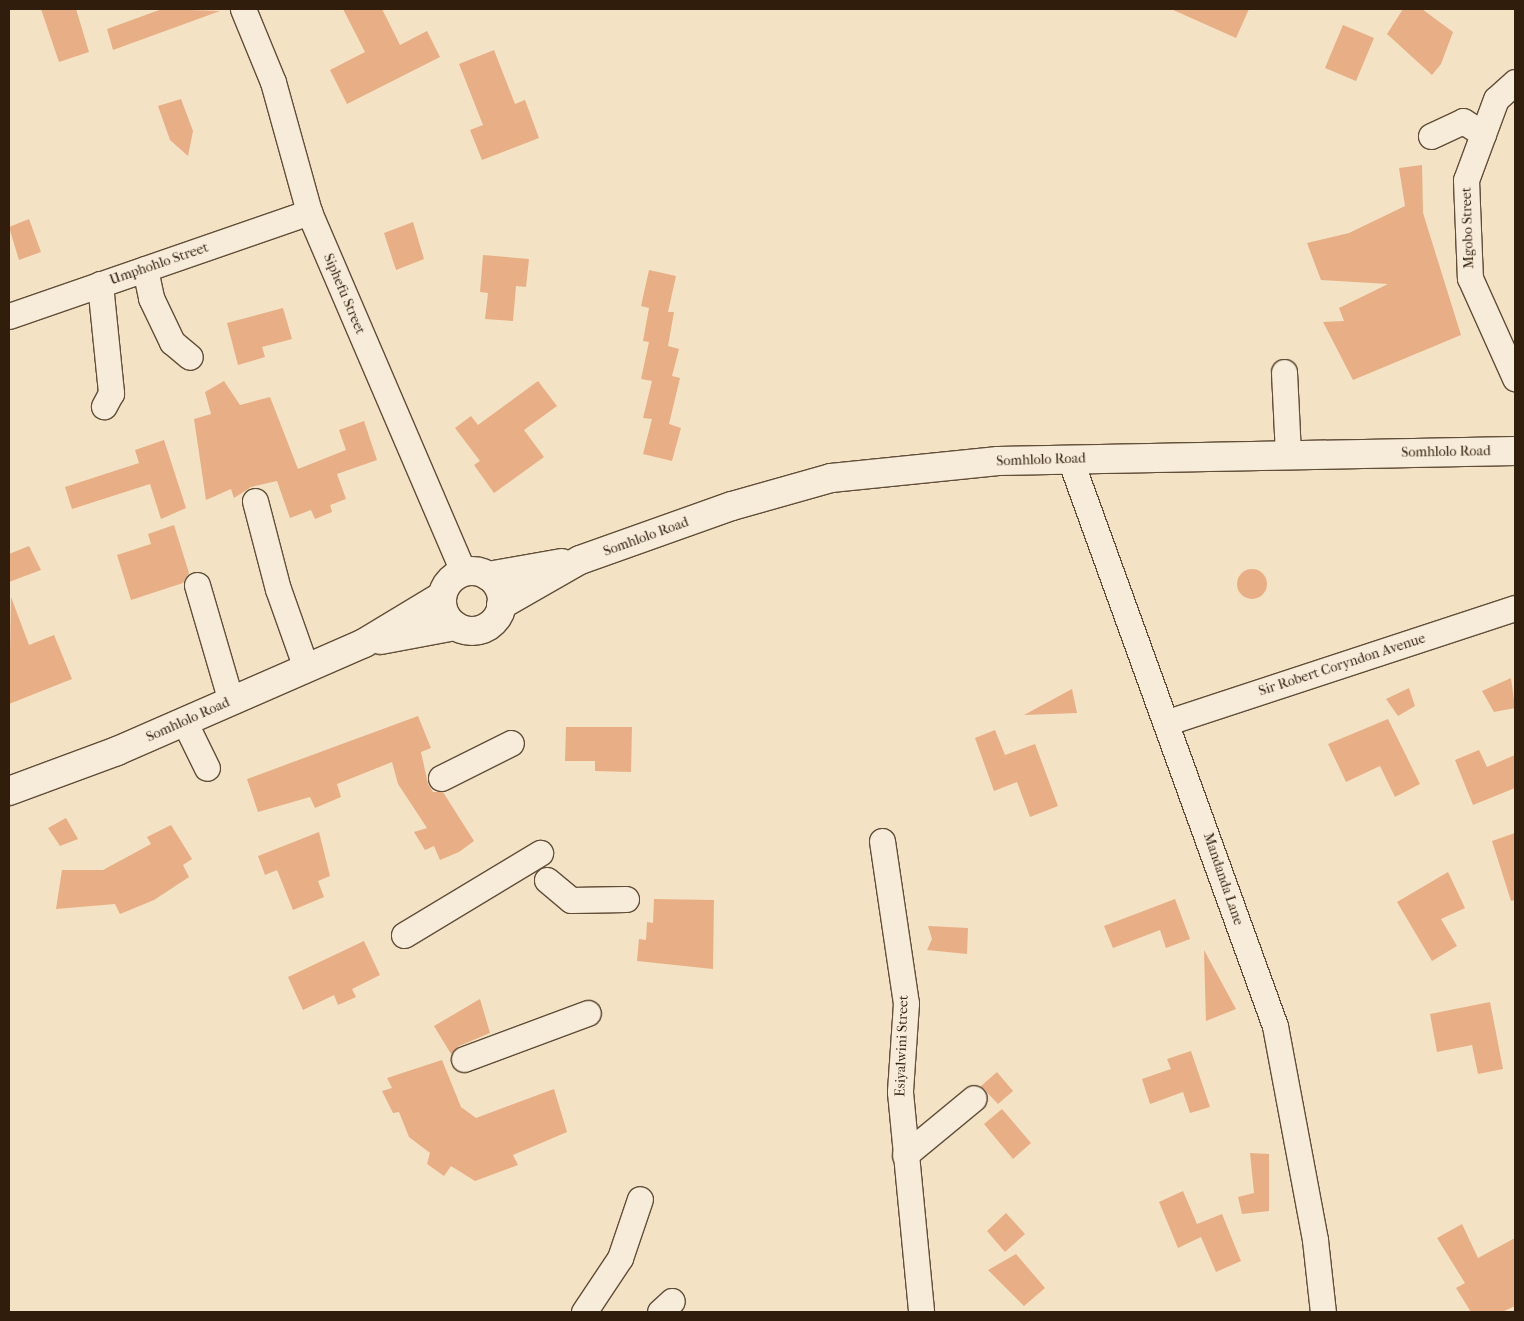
<!DOCTYPE html>
<style>
body{margin:0}
#map{position:relative;width:1524px;height:1321px;overflow:hidden;background:#f3e2c4;font-family:"IM FELL French Canon",serif}
div>[style]{position:absolute}
.building>*{inset:0;background:#e8af86}
.round{border-radius:50%}
.roads{filter:drop-shadow(1px 0 #614e39) drop-shadow(-1px 0 #614e39) drop-shadow(0 1px #614e39) drop-shadow(0 -1px #614e39)}
.street>*{height:25px;margin:-12.5px;padding:0 12.5px;transform-origin:12.5px;border-radius:12.5px;background:#f7ecd9}
.secondary>*{height:28px;margin:-14px;padding:0 14px;transform-origin:14px;border-radius:14px;background:#f7ecd9}
.secondary>.ring{margin:-14px;padding:0;box-sizing:content-box;background:none;border:28px solid #f7ecd9;border-radius:50%}
span{translate:-50% -50%;white-space:nowrap;text-align:center;line-height:1.15;-webkit-text-stroke:5px #f7ecd9;paint-order:stroke}
.street-label{font-size:14px;color:#301d0b}
.frame{position:absolute;inset:0;border:10px solid #301d0b;pointer-events:none}
</style>
<div id="map">
<div class="building">
<div style="clip-path:polygon(41px 9px,76px 9px,89px 52px,59px 62px)"></div>
<div style="clip-path:polygon(162px 9px,220px 11px,113px 50px,107px 29px)"></div>
<div style="clip-path:polygon(343px 9px,382px 9px,400px 45px,427px 31px,440px 57px,347px 104px,330px 70px,365px 52px)"></div>
<div style="clip-path:polygon(1171px 9px,1249px 9px,1236px 38px)"></div>
<div style="clip-path:polygon(1403px 9px,1422px 9px,1453px 32px,1441px 64px,1432px 75px,1387px 34px)"></div>
<div style="clip-path:polygon(1343px 25px,1374px 38px,1356px 81px,1325px 68px)"></div>
<div style="clip-path:polygon(494px 50px,515px 104px,525px 100px,539px 138px,482px 160px,470px 130px,483px 125px,459px 64px)"></div>
<div style="clip-path:polygon(181px 99px,193px 131px,188px 156px,170px 140px,158px 106px)"></div>
<div style="clip-path:polygon(1422px 165px,1423px 213px,1461px 335px,1353px 380px,1323px 322px,1344px 321px,1339px 308px,1388px 284px,1321px 280px,1307px 243px,1349px 233px,1405px 206px,1399px 168px)"></div>
<div style="clip-path:polygon(29px 219px,41px 252px,19px 260px,9px 227px)"></div>
<div style="clip-path:polygon(413px 222px,424px 259px,396px 270px,384px 233px)"></div>
<div style="clip-path:polygon(483px 255px,529px 259px,526px 287px,516px 286px,513px 321px,485px 319px,488px 293px,480px 292px)"></div>
<div style="clip-path:polygon(649px 270px,676px 276px,668px 312px,674px 312px,668px 346px,679px 349px,672px 376px,680px 378px,669px 424px,681px 428px,672px 461px,643px 454px,652px 419px,643px 418px,652px 381px,641px 379px,649px 342px,643px 341px,649px 308px,641px 306px)"></div>
<div style="clip-path:polygon(283px 308px,292px 339px,262px 347px,265px 357px,238px 365px,227px 323px)"></div>
<div style="clip-path:polygon(224px 381px,240px 405px,270px 397px,298px 469px,346px 450px,339px 430px,364px 421px,377px 460px,337px 474px,346px 499px,330px 505px,332px 512px,315px 519px,311px 510px,290px 518px,277px 481px,251px 487px,234px 498px,231px 489px,206px 500px,194px 419px,211px 414px,205px 392px)"></div>
<div style="clip-path:polygon(538px 381px,557px 406px,524px 430px,544px 457px,494px 493px,474px 465px,480px 461px,455px 428px,471px 416px,478px 425px)"></div>
<div style="clip-path:polygon(164px 440px,186px 508px,161px 519px,150px 484px,72px 509px,65px 487px,139px 463px,135px 450px)"></div>
<div style="clip-path:polygon(174px 525px,189px 573px,183px 583px,131px 600px,117px 555px,151px 544px,148px 534px)"></div>
<div style="clip-path:polygon(29px 546px,41px 570px,9px 582px,9px 554px)"></div>
<div class="round" style="left:1237px;top:569px;width:30px;height:30px"></div>
<div style="clip-path:polygon(11px 597px,29px 645px,54px 635px,72px 679px,9px 704px)"></div>
<div style="clip-path:polygon(1511px 678px,1515px 708px,1494px 712px,1482px 691px)"></div>
<div style="clip-path:polygon(1409px 688px,1415px 706px,1398px 716px,1386px 699px)"></div>
<div style="clip-path:polygon(1072px 689px,1077px 713px,1024px 715px)"></div>
<div style="clip-path:polygon(418px 716px,431px 748px,421px 752px,428px 784px,433px 792px,443px 792px,474px 841px,459px 852px,440px 860px,434px 846px,425px 850px,414px 832px,427px 828px,398px 784px,392px 762px,337px 784px,341px 797px,315px 808px,310px 797px,258px 812px,247px 779px)"></div>
<div style="clip-path:polygon(1388px 719px,1420px 784px,1395px 797px,1380px 766px,1346px 782px,1328px 744px)"></div>
<div style="clip-path:polygon(566px 727px,632px 727px,631px 772px,595px 771px,595px 761px,565px 761px)"></div>
<div style="clip-path:polygon(995px 730px,1005px 755px,1035px 744px,1058px 806px,1030px 817px,1017px 782px,994px 791px,975px 738px)"></div>
<div style="clip-path:polygon(1479px 750px,1487px 767px,1515px 755px,1515px 788px,1473px 805px,1455px 760px)"></div>
<div style="clip-path:polygon(66px 818px,78px 839px,60px 846px,48px 828px)"></div>
<div style="clip-path:polygon(171px 825px,192px 859px,183px 865px,189px 877px,154px 900px,120px 914px,115px 904px,56px 909px,62px 870px,103px 870px,151px 844px,147px 837px)"></div>
<div style="clip-path:polygon(319px 832px,330px 876px,318px 881px,324px 897px,293px 910px,277px 870px,265px 875px,258px 856px)"></div>
<div style="clip-path:polygon(1515px 833px,1515px 900px,1511px 901px,1492px 841px)"></div>
<div style="clip-path:polygon(1448px 872px,1465px 908px,1441px 919px,1457px 946px,1432px 961px,1397px 902px)"></div>
<div style="clip-path:polygon(654px 899px,714px 900px,713px 969px,637px 961px,639px 939px,646px 940px,647px 922px,653px 923px)"></div>
<div style="clip-path:polygon(1175px 899px,1190px 939px,1166px 948px,1160px 930px,1113px 948px,1104px 926px)"></div>
<div style="clip-path:polygon(928px 926px,968px 928px,967px 954px,927px 950px,932px 939px)"></div>
<div style="clip-path:polygon(364px 941px,380px 975px,352px 989px,356px 997px,338px 1005px,334px 995px,303px 1010px,288px 977px)"></div>
<div style="clip-path:polygon(1204px 950px,1236px 1009px,1206px 1021px)"></div>
<div style="clip-path:polygon(480px 999px,490px 1033px,459px 1046px,451px 1054px,434px 1026px)"></div>
<div style="clip-path:polygon(1490px 1002px,1503px 1069px,1478px 1074px,1472px 1045px,1437px 1052px,1430px 1014px)"></div>
<div style="clip-path:polygon(1191px 1051px,1210px 1107px,1190px 1113px,1183px 1092px,1150px 1104px,1142px 1079px,1171px 1069px,1167px 1059px)"></div>
<div style="clip-path:polygon(442px 1060px,461px 1107px,476px 1118px,554px 1089px,567px 1132px,513px 1155px,518px 1165px,475px 1181px,451px 1166px,444px 1176px,427px 1164px,430px 1153px,409px 1137px,399px 1112px,393px 1113px,382px 1091px,392px 1088px,387px 1078px)"></div>
<div style="clip-path:polygon(997px 1072px,1013px 1091px,998px 1104px,981px 1086px)"></div>
<div style="clip-path:polygon(1002px 1109px,1031px 1143px,1013px 1159px,984px 1124px)"></div>
<div style="clip-path:polygon(1250px 1153px,1269px 1154px,1269px 1211px,1242px 1214px,1238px 1197px,1254px 1193px)"></div>
<div style="clip-path:polygon(1183px 1191px,1197px 1224px,1222px 1214px,1241px 1261px,1216px 1272px,1201px 1237px,1178px 1248px,1159px 1202px)"></div>
<div style="clip-path:polygon(1006px 1213px,1025px 1234px,1005px 1252px,987px 1231px)"></div>
<div style="clip-path:polygon(1462px 1224px,1478px 1258px,1515px 1238px,1515px 1306px,1502px 1312px,1471px 1312px,1456px 1288px,1465px 1283px,1437px 1238px)"></div>
<div style="clip-path:polygon(1016px 1254px,1045px 1288px,1024px 1306px,988px 1270px)"></div>
</div>
<div class="roads">
<div class="street">
<div style="left:243px;top:9px;width:79px;rotate:67.7deg"></div>
<div style="left:273px;top:82px;width:135px;rotate:74.5deg"></div>
<div style="left:309px;top:212px;width:392px;rotate:66.8deg"></div>
<div style="left:1515px;top:82px;width:25px;rotate:138deg"></div>
<div style="left:1496px;top:99px;width:86px;rotate:110.3deg"></div>
<div style="left:1466px;top:180px;width:98px;rotate:87.7deg"></div>
<div style="left:1470px;top:278px;width:110px;rotate:65.8deg"></div>
<div style="left:1431px;top:136px;width:35px;rotate:-25deg"></div>
<div style="left:1463px;top:121px;width:24px;rotate:33deg"></div>
<div style="left:145px;top:269px;width:30px;rotate:78deg"></div>
<div style="left:151px;top:298px;width:49px;rotate:64.5deg"></div>
<div style="left:172px;top:342px;width:23px;rotate:40deg"></div>
<div style="left:100px;top:284px;width:110px;rotate:84.2deg"></div>
<div style="left:111px;top:393px;width:15px;rotate:118deg"></div>
<div style="left:9px;top:316px;width:318px;rotate:-19.1deg"></div>
<div style="left:1284px;top:372px;width:83px;rotate:87.2deg"></div>
<div style="left:1070px;top:459px;width:603px;rotate:70.12deg"></div>
<div style="left:1275px;top:1026px;width:218px;rotate:79.4deg"></div>
<div style="left:1315px;top:1240px;width:72px;rotate:83.7deg"></div>
<div style="left:255px;top:501px;width:91px;rotate:75.4deg"></div>
<div style="left:278px;top:589px;width:84px;rotate:70.5deg"></div>
<div style="left:197px;top:585px;width:121px;rotate:73.7deg"></div>
<div style="left:184px;top:721px;width:52px;rotate:63.9deg"></div>
<div style="left:1168px;top:722px;width:365px;rotate:-18.2deg"></div>
<div style="left:441px;top:778px;width:78px;rotate:-26.6deg"></div>
<div style="left:882px;top:841px;width:164px;rotate:81.6deg"></div>
<div style="left:906px;top:1003px;width:89px;rotate:93.9deg"></div>
<div style="left:900px;top:1092px;width:221px;rotate:84.5deg"></div>
<div style="left:547px;top:880px;width:31px;rotate:40deg"></div>
<div style="left:571px;top:900px;width:55px;rotate:-1deg"></div>
<div style="left:404px;top:935px;width:159px;rotate:-31.1deg"></div>
<div style="left:464px;top:1059px;width:132px;rotate:-20.4deg"></div>
<div style="left:905px;top:1155px;width:89px;rotate:-39.6deg"></div>
<div style="left:584px;top:1312px;width:65px;rotate:-56.3deg"></div>
<div style="left:620px;top:1258px;width:62px;rotate:-71.3deg"></div>
<div style="left:660px;top:1312px;width:16px;rotate:-43deg"></div>
</div>
<div class="secondary">
<div class="ring" style="left:442px;top:571px;width:32px;height:32px"></div>
<div style="left:488px;top:576px;width:75px;rotate:-10deg"></div>
<div style="left:501px;top:605px;width:91px;rotate:-29.7deg"></div>
<div style="left:580px;top:560px;width:161px;rotate:-19.6deg"></div>
<div style="left:732px;top:506px;width:103px;rotate:-15.8deg"></div>
<div style="left:831px;top:478px;width:168px;rotate:-5.8deg"></div>
<div style="left:998px;top:461px;width:517px;rotate:-1.11deg"></div>
<div style="left:381px;top:640px;width:75px;rotate:-10.7deg"></div>
<div style="left:9px;top:791px;width:115px;rotate:-20.3deg"></div>
<div style="left:117px;top:751px;width:270px;rotate:-23.6deg"></div>
<div style="left:364px;top:643px;width:91px;rotate:-31.1deg"></div>
</div>
</div>
<div class="street-label">
<span style="left:1468px;top:228px;rotate:-92deg">Mgobo Street</span>
<span style="left:159px;top:264px;rotate:-19deg">Umphohlo Street</span>
<span style="left:344px;top:294px;rotate:67deg">Siphefu Street</span>
<span style="left:1446px;top:452px;rotate:-1deg">Somhlolo Road</span>
<span style="left:1041px;top:460px;rotate:-2deg">Somhlolo Road</span>
<span style="left:646px;top:537px;rotate:-20deg">Somhlolo Road</span>
<span style="left:1342px;top:665px;rotate:-18deg">Sir Robert Coryndon Avenue</span>
<span style="left:188px;top:720px;rotate:-24deg">Somhlolo Road</span>
<span style="left:1223px;top:879px;rotate:71deg">Mandanda Lane</span>
<span style="left:902px;top:1046px;rotate:-88deg">Esiyalwini Street</span>
</div>
<div class="frame"></div>
</div>
